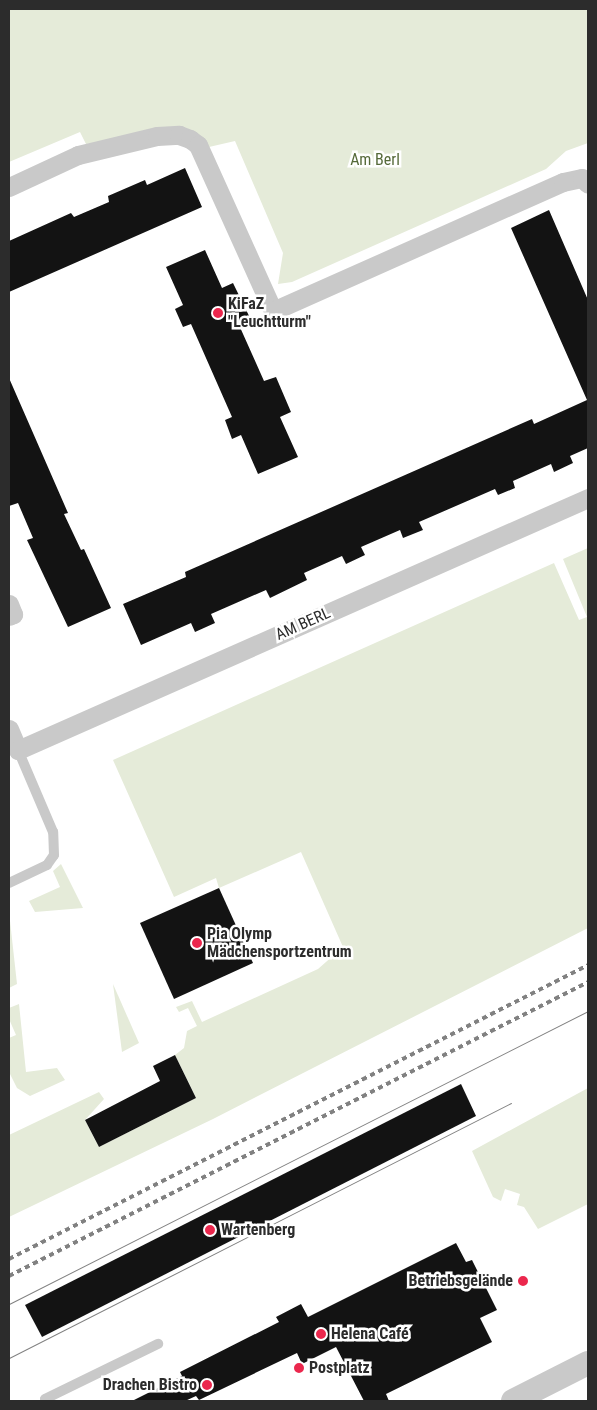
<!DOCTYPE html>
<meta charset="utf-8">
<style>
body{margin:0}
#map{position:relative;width:597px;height:1410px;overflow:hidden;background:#fff;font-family:"Roboto Condensed",sans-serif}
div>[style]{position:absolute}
.green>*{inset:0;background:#e5ebd9}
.building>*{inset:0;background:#131313}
.service>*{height:10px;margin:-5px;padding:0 5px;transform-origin:5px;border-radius:5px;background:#c9c9c9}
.minor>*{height:19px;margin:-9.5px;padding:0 9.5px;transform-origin:9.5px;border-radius:9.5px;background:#c9c9c9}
.tertiary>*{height:24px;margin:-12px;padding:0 12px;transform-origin:12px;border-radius:12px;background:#c9c9c9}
.tram>*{height:1px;margin:-0.5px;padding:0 0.5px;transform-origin:0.5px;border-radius:0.5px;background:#818181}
.rail>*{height:4px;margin-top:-2px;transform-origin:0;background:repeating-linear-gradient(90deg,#818181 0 5px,transparent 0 9px)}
.dots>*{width:14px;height:14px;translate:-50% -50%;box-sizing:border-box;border:2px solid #fff;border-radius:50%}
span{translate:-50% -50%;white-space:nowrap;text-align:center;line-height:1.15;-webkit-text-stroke:5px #fff;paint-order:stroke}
.park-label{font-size:16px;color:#556939}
.poi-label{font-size:16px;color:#2c2c2c;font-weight:700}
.left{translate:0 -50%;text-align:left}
.right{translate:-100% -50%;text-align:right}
.street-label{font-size:16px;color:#2c2c2c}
.frame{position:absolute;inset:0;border:10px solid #2c2c2c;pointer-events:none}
</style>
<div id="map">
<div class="green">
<div style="clip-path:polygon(9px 9px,588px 9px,588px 143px,566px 151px,546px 169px,292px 282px,278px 284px,283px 253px,235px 141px,209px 147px,198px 135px,86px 144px,80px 132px,9px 162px)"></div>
<div style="clip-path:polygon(588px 548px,588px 928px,213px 1119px,9px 1217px,9px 1135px,99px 1092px,104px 1099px,85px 1120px,99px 1147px,196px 1098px,175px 1055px,184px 1048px,187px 1031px,197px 1026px,188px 1008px,179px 1012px,176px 1007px,192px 1001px,202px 1022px,318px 969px,343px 947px,301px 852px,219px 888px,216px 878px,174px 897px,113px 760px,554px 563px,579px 620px,587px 617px,563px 559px)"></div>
<div style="clip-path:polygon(61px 864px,83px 908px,35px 912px,29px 901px,60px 887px,53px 871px)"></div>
<div style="clip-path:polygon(9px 912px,17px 984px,9px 988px)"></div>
<div style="clip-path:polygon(113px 984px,139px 1043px,122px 1052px)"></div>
<div style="clip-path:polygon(19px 1004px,26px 1072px,57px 1068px,65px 1080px,30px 1096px,17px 1088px,9px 1072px,9px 1038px,16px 1035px,9px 1019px,9px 1008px)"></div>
<div style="clip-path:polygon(588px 1088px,588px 1204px,538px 1229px,524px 1207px,517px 1205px,520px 1194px,505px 1189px,501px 1201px,493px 1197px,472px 1151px)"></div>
</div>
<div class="building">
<div style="clip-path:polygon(185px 168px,202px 207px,9px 292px,9px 241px,71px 213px,74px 217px,109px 202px,108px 196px,145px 180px,147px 185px)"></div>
<div style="clip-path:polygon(549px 210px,588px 300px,588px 448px,570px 456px,573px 463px,554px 472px,551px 464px,513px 481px,515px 488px,498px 495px,495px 489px,419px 522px,423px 530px,403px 538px,400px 530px,361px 547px,365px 555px,346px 564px,342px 556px,304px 573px,307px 580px,270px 598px,266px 590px,211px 614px,215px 623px,195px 632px,191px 623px,141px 645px,123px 604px,186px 577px,185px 572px,455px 453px,532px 419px,534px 424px,587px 400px,511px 228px)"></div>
<div style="clip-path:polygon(205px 250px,222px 288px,233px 283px,251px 320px,239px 325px,264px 381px,276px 377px,291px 412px,280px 417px,298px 457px,258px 474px,241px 435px,232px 439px,225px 420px,232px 417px,191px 324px,183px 327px,175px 309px,183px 305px,166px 267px)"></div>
<div style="clip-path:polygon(9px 378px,68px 513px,64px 514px,81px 550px,84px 549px,111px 608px,68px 627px,27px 540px,33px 538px,18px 503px,9px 506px)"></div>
<div style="clip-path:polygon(219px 888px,253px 963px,174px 999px,140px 923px)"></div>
<div style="clip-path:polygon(175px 1055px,196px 1098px,99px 1147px,85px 1120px,160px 1081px,153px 1066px)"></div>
<div style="clip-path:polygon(461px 1084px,476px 1116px,42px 1337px,25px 1305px)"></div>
<div style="clip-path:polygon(456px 1243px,466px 1262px,472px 1260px,497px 1310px,480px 1318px,492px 1342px,386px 1394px,389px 1401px,364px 1401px,336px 1347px,302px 1364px,297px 1353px,199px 1400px,196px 1396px,185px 1401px,132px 1401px,182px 1376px,180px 1372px,279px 1322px,276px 1317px,301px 1304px,308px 1317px)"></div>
</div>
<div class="service">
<div style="left:9px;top:883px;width:42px;rotate:-25.3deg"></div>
<div style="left:47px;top:865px;width:12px;rotate:-55deg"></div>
<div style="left:54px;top:855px;width:23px;rotate:-92deg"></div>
<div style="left:53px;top:832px;width:89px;rotate:-113.1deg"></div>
<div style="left:46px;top:1401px;width:2px;rotate:-117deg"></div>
<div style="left:45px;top:1399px;width:126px;rotate:-26deg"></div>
</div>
<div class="minor">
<div style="left:9px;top:187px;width:76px;rotate:-24.9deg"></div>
<div style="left:78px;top:155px;width:81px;rotate:-13.5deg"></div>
<div style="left:157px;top:136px;width:22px;rotate:-3deg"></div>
<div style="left:179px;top:135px;width:12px;rotate:20deg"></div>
<div style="left:190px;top:139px;width:10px;rotate:37deg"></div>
<div style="left:198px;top:145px;width:182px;rotate:65.7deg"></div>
<div style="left:273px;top:311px;width:317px;rotate:-24deg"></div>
<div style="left:563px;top:182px;width:19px;rotate:-12deg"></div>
<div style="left:582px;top:178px;width:8px;rotate:45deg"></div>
<div style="left:9px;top:604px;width:11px;rotate:68deg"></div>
<div style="left:13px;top:614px;width:4px;rotate:153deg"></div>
<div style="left:9px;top:729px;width:23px;rotate:67deg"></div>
<div style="left:18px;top:750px;width:623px;rotate:-23.85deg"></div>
</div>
<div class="tertiary">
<div style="left:513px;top:1401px;width:84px;rotate:-26.9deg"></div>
</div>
<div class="tram">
<div style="left:9px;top:1304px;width:649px;rotate:-26.84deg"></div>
<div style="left:9px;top:1358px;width:563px;rotate:-26.93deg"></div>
</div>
<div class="rail">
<div style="left:9px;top:1259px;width:649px;rotate:-26.92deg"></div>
<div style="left:9px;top:1276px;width:649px;rotate:-26.92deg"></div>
</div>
<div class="dots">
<div style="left:218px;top:313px;background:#eb274d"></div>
<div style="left:197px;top:943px;background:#eb274d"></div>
<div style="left:210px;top:1230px;background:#eb274d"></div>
<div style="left:523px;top:1281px;background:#eb274d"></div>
<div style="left:321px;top:1334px;background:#eb274d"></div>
<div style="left:299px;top:1368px;background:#eb274d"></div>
<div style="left:207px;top:1385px;background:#eb274d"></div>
</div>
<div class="park-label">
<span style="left:375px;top:160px">Am Berl</span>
</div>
<div class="poi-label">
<span class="left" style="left:228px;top:313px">KiFaZ<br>"Leuchtturm"</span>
<span class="left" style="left:207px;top:943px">Pia Olymp<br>Mädchensportzentrum</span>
<span class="left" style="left:221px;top:1230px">Wartenberg</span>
<span class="right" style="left:513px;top:1281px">Betriebsgelände</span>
<span class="left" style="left:331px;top:1334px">Helena Café</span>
<span class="left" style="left:309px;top:1368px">Postplatz</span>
<span class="right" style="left:197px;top:1385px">Drachen Bistro</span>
</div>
<div class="street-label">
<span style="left:303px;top:624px;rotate:-24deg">AM BERL</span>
</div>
<div class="frame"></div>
</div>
